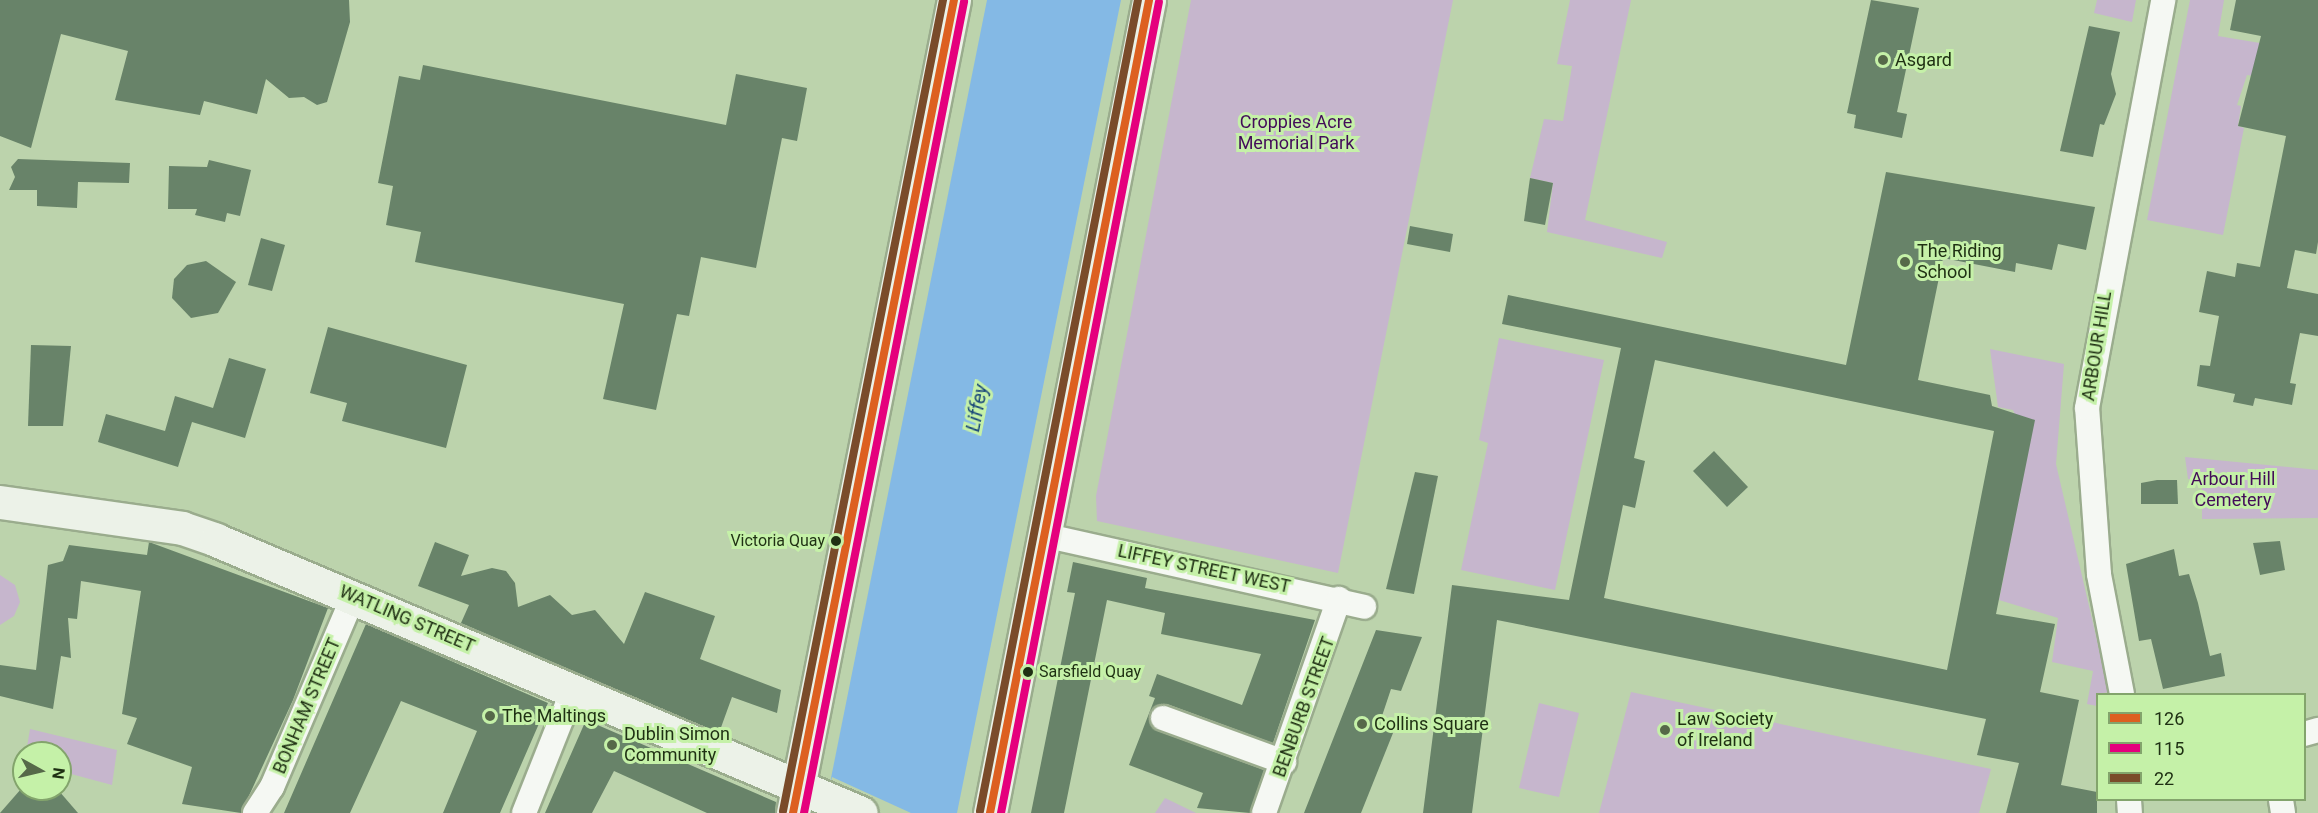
<!DOCTYPE html>
<style>
body{margin:0}
#map{position:relative;width:2318px;height:813px;overflow:hidden;background:#bcd3ac;font-family:Roboto,sans-serif}
div>[style]{position:absolute}
.green>*{inset:0;background:#c6b6cd}
.water>*{inset:0;background:#84b9e5}
.pier>*{inset:0;background:#bcd3ac}
.building>*{inset:0;background:#688369}
.roads{filter:drop-shadow(2px 0 #9aac8d) drop-shadow(-2px 0 #9aac8d) drop-shadow(0 2px #9aac8d) drop-shadow(0 -2px #9aac8d)}
.street>*{height:24px;margin:-12px;padding:0 12px;transform-origin:12px;border-radius:12px;background:#f5f8f3}
.secondary>*{height:33px;margin:-16.5px;padding:0 16.5px;transform-origin:16.5px;border-radius:16.5px;background:#ecf2e8}
.bus-1>*{height:8px;margin:-4px;padding:0 4px;transform-origin:4px;border-radius:4px;background:#dd6020}
.bus-2>*{height:8px;margin:-4px;padding:0 4px;transform-origin:4px;border-radius:4px;background:#e5007d}
.bus-3>*{height:8px;margin:-4px;padding:0 4px;transform-origin:4px;border-radius:4px;background:#7a4b2a}
.dots>*{width:16px;height:16px;translate:-50% -50%;box-sizing:border-box;border:3px solid #c5f1a8;border-radius:50%}
span{translate:-50% -50%;white-space:nowrap;text-align:center;line-height:1.15;-webkit-text-stroke:6px #c5f1a8;paint-order:stroke}
.bus-label{font-size:16px;color:#1f3013}
.right{translate:-100% -50%;text-align:right}
.left{translate:0 -50%;text-align:left}
.poi-label{font-size:18px;color:#1f3013}
.park-label{font-size:18px;color:#430c59}
.street-label{font-size:18px;color:#1f3013}
.water-label{font-size:20px;color:#1a4779;font-style:italic}
.legend{position:absolute;left:2096px;top:693px;width:210px;height:108px;box-sizing:border-box;background:#c5f1a8;border:2px solid #83a46c;margin:0;padding:8px 10px;list-style:none;font-size:18px;color:#1f3013}
.legend li{display:flex;align-items:center;gap:12px;height:30px}
.legend b{width:30px;border:2px solid #83a46c}
.north{position:absolute;left:12px;top:741px;width:60px;height:60px;box-sizing:border-box;background:#c5f1a8;border:2px solid #83a46c;border-radius:50%;rotate:98deg;font-size:16px;font-weight:700;line-height:24px;text-align:center;color:#1f3013}
.north::after{content:'';display:block;margin:auto;width:21px;height:27px;background:#566949;clip-path:polygon(50% 0,100% 100%,50% 72%,0 100%)}
</style>
<div id="map">
<div class="green">
<div style="clip-path:polygon(1191px 0,1453px 0,1338px 573px,1097px 521px,1096px 496px)"></div>
<div style="clip-path:polygon(1570px 0,1631px 0,1585px 220px,1667px 242px,1662px 258px,1547px 232px,1553px 183px,1530px 178px,1544px 119px,1563px 121px,1572px 66px,1557px 64px)"></div>
<div style="clip-path:polygon(2097px 0,2136px 0,2132px 22px,2094px 13px)"></div>
<div style="clip-path:polygon(2190px 0,2224px 0,2218px 36px,2260px 43px,2254px 76px,2247px 75px,2237px 105px,2241px 106px,2238px 126px,2244px 128px,2223px 235px,2147px 220px)"></div>
<div style="clip-path:polygon(1499px 338px,1604px 360px,1555px 590px,1461px 570px,1488px 443px,1479px 440px)"></div>
<div style="clip-path:polygon(1990px 349px,2064px 364px,2056px 464px,2109px 692px,2098px 694px,2097px 706px,2087px 704px,2093px 671px,2052px 662px,2058px 618px,1999px 600px,2029px 446px,2013px 410px,1998px 407px)"></div>
<div style="clip-path:polygon(2185px 457px,2318px 470px,2318px 518px,2202px 519px,2202px 480px,2188px 479px)"></div>
<div style="clip-path:polygon(0 575px,15px 585px,20px 602px,14px 616px,0 625px)"></div>
<div style="clip-path:polygon(1631px 692px,1991px 769px,1979px 813px,1599px 813px)"></div>
<div style="clip-path:polygon(1539px 703px,1579px 713px,1559px 797px,1519px 788px)"></div>
<div style="clip-path:polygon(30px 729px,117px 750px,112px 785px,60px 771px,60px 753px,26px 753px)"></div>
<div style="clip-path:polygon(1165px 798px,1196px 813px,1155px 813px)"></div>
</div>
<div class="water">
<div style="clip-path:polygon(987px 0,1121px 0,957px 813px,824px 813px)"></div>
</div>
<div class="pier">
<div style="clip-path:polygon(832px 777px,911px 813px,824px 813px)"></div>
</div>
<div class="building">
<div style="clip-path:polygon(0 0,349px 0,350px 22px,327px 102px,317px 105px,304px 97px,289px 98px,266px 79px,257px 114px,204px 101px,200px 115px,115px 100px,128px 51px,61px 34px,31px 148px,0 136px)"></div>
<div style="clip-path:polygon(1871px 0,1919px 8px,1897px 112px,1907px 114px,1902px 138px,1854px 128px,1856px 115px,1847px 113px)"></div>
<div style="clip-path:polygon(2236px 0,2318px 0,2318px 242px,2316px 254px,2295px 250px,2287px 288px,2318px 294px,2318px 336px,2300px 333px,2290px 383px,2296px 384px,2292px 405px,2255px 398px,2253px 406px,2233px 402px,2235px 394px,2197px 386px,2200px 365px,2210px 366px,2219px 316px,2199px 312px,2207px 271px,2235px 277px,2237px 263px,2260px 267px,2286px 136px,2238px 126px,2261px 36px,2230px 30px)"></div>
<div style="clip-path:polygon(2089px 26px,2120px 32px,2111px 74px,2116px 94px,2104px 125px,2100px 124px,2093px 157px,2060px 151px)"></div>
<div style="clip-path:polygon(423px 65px,726px 125px,736px 74px,807px 88px,797px 141px,782px 138px,756px 268px,701px 257px,689px 316px,677px 314px,656px 410px,603px 399px,624px 304px,415px 262px,421px 232px,386px 225px,393px 186px,378px 183px,399px 76px,420px 80px)"></div>
<div style="clip-path:polygon(18px 159px,130px 163px,129px 183px,78px 182px,77px 208px,37px 206px,37px 190px,9px 190px,15px 177px,11px 167px)"></div>
<div style="clip-path:polygon(209px 160px,251px 170px,240px 216px,227px 213px,225px 222px,195px 215px,197px 209px,168px 209px,169px 166px,207px 167px)"></div>
<div style="clip-path:polygon(evenodd,1886px 172px,2095px 207px,2086px 250px,2058px 244px,2052px 270px,2016px 263px,2015px 272px,1943px 258px,1918px 380px,1990px 395px,1992px 406px,2035px 420px,1996px 614px,2055px 624px,2040px 692px,2079px 700px,2061px 785px,2097px 792px,2097px 813px,2006px 813px,2019px 763px,1977px 755px,1986px 719px,1497px 620px,1472px 813px,1423px 813px,1452px 585px,1569px 600px,1621px 348px,1502px 324px,1508px 295px,1846px 365px,1886px 172px,1655px 360px,1994px 431px,1947px 670px,1604px 598px,1623px 505px,1635px 508px,1645px 461px,1634px 458px,1655px 360px)"></div>
<div style="clip-path:polygon(1530px 178px,1553px 183px,1545px 225px,1524px 221px)"></div>
<div style="clip-path:polygon(1410px 226px,1453px 234px,1450px 252px,1407px 244px)"></div>
<div style="clip-path:polygon(261px 238px,285px 245px,272px 291px,248px 285px)"></div>
<div style="clip-path:polygon(206px 261px,236px 282px,218px 313px,191px 318px,172px 298px,174px 279px,187px 265px)"></div>
<div style="clip-path:polygon(328px 327px,467px 365px,446px 448px,342px 421px,347px 403px,310px 393px)"></div>
<div style="clip-path:polygon(31px 345px,71px 346px,63px 426px,28px 426px)"></div>
<div style="clip-path:polygon(229px 358px,266px 369px,245px 438px,192px 422px,178px 467px,98px 442px,106px 414px,165px 431px,175px 396px,213px 408px)"></div>
<div style="clip-path:polygon(1714px 451px,1748px 487px,1727px 507px,1693px 471px)"></div>
<div style="clip-path:polygon(1415px 472px,1438px 476px,1414px 594px,1386px 589px)"></div>
<div style="clip-path:polygon(2157px 480px,2177px 480px,2178px 504px,2141px 504px,2141px 483px)"></div>
<div style="clip-path:polygon(2280px 541px,2285px 570px,2260px 575px,2253px 543px)"></div>
<div style="clip-path:polygon(149px 542px,328px 608px,293px 700px,241px 813px,182px 804px,192px 767px,127px 744px,137px 718px,122px 714px,141px 591px,81px 581px,77px 619px,68px 618px,71px 658px,61px 656px,53px 709px,0 696px,0 665px,36px 670px,48px 565px,63px 561px,69px 545px,147px 555px)"></div>
<div style="clip-path:polygon(435px 542px,469px 555px,461px 576px,492px 568px,506px 571px,515px 583px,518px 607px,550px 595px,572px 615px,595px 610px,624px 644px,645px 592px,715px 616px,700px 659px,781px 690px,777px 713px,732px 697px,719px 733px,461px 623px,469px 605px,418px 586px)"></div>
<div style="clip-path:polygon(2174px 549px,2179px 576px,2189px 574px,2198px 603px,2210px 656px,2221px 653px,2225px 676px,2163px 689px,2151px 639px,2139px 641px,2126px 564px)"></div>
<div style="clip-path:polygon(1073px 562px,1147px 578px,1145px 588px,1315px 620px,1273px 743px,1167px 704px,1149px 714px,1158px 731px,1264px 770px,1250px 813px,1197px 808px,1203px 793px,1129px 765px,1155px 698px,1149px 696px,1157px 674px,1242px 705px,1261px 654px,1161px 634px,1165px 613px,1107px 600px,1064px 813px,1031px 813px,1075px 593px,1067px 592px)"></div>
<div style="clip-path:polygon(366px 624px,548px 703px,500px 813px,443px 813px,477px 731px,401px 701px,350px 813px,284px 813px)"></div>
<div style="clip-path:polygon(1376px 630px,1422px 637px,1401px 691px,1391px 689px,1381px 719px,1393px 733px,1361px 813px,1304px 813px)"></div>
<div style="clip-path:polygon(586px 720px,776px 802px,775px 813px,707px 813px,614px 771px,592px 813px,545px 813px)"></div>
<div style="clip-path:polygon(21px 789px,59px 791px,78px 813px,0 813px)"></div>
</div>
<div class="roads">
<div class="street">
<div style="left:1043px;top:535px;width:329px;rotate:12.6deg"></div>
<div style="left:2122px;top:694px;width:122px;rotate:-100.9deg"></div>
<div style="left:2099px;top:574px;width:166px;rotate:-94.1deg"></div>
<div style="left:2087px;top:408px;width:415px;rotate:-79.4deg"></div>
<div style="left:1163px;top:718px;width:129px;rotate:20deg"></div>
<div style="left:2304px;top:734px;width:15px;rotate:-16deg"></div>
<div style="left:2129px;top:800px;width:13px;rotate:86deg"></div>
<div style="left:2281px;top:800px;width:13px;rotate:81deg"></div>
<div style="left:255px;top:813px;width:31px;rotate:-57deg"></div>
<div style="left:272px;top:787px;width:207px;rotate:-66.9deg"></div>
<div style="left:524px;top:813px;width:132px;rotate:-68.3deg"></div>
<div style="left:1264px;top:813px;width:227px;rotate:-70.7deg"></div>
</div>
<div class="secondary">
<div style="left:0;top:502px;width:184px;rotate:8.1deg"></div>
<div style="left:182px;top:528px;width:36px;rotate:19deg"></div>
<div style="left:216px;top:540px;width:700px;rotate:22.94deg"></div>
<div style="left:793px;top:813px;width:829px;rotate:-78.8deg"></div>
<div style="left:990px;top:813px;width:828px;rotate:-78.93deg"></div>
</div>
</div>
<div class="bus-1">
<div style="left:793px;top:813px;width:829px;rotate:-78.8deg"></div>
<div style="left:990px;top:813px;width:828px;rotate:-78.93deg"></div>
</div>
<div class="bus-2">
<div style="left:804px;top:813px;width:827px;rotate:-78.84deg"></div>
<div style="left:1001px;top:813px;width:826px;rotate:-78.98deg"></div>
</div>
<div class="bus-3">
<div style="left:783px;top:811px;width:827px;rotate:-78.84deg"></div>
<div style="left:980px;top:811px;width:826px;rotate:-78.98deg"></div>
</div>
<div class="dots">
<div style="left:1883px;top:60px;background:#566949"></div>
<div style="left:1905px;top:262px;background:#566949"></div>
<div style="left:836px;top:541px;background:#1f3013"></div>
<div style="left:1028px;top:672px;background:#1f3013"></div>
<div style="left:490px;top:716px;background:#566949"></div>
<div style="left:1362px;top:724px;background:#566949"></div>
<div style="left:1665px;top:730px;background:#566949"></div>
<div style="left:612px;top:745px;background:#566949"></div>
</div>
<div class="bus-label">
<span class="right" style="left:825px;top:541px">Victoria Quay</span>
<span class="left" style="left:1039px;top:672px">Sarsfield Quay</span>
</div>
<div class="poi-label">
<span class="left" style="left:1895px;top:60px">Asgard</span>
<span class="left" style="left:1917px;top:262px">The Riding<br>School</span>
<span class="left" style="left:502px;top:716px">The Maltings</span>
<span class="left" style="left:1677px;top:730px">Law Society<br>of Ireland</span>
<span class="left" style="left:1374px;top:724px">Collins Square</span>
<span class="left" style="left:624px;top:745px">Dublin Simon<br>Community</span>
</div>
<div class="park-label">
<span style="left:1296px;top:133px">Croppies Acre<br>Memorial Park</span>
<span style="left:2233px;top:490px">Arbour Hill<br>Cemetery</span>
</div>
<div class="street-label">
<span style="left:2097px;top:346px;rotate:-81deg">ARBOUR HILL</span>
<span style="left:1204px;top:569px;rotate:12deg">LIFFEY STREET WEST</span>
<span style="left:407px;top:619px;rotate:23deg">WATLING STREET</span>
<span style="left:307px;top:706px;rotate:-67deg">BONHAM STREET</span>
<span style="left:1304px;top:707px;rotate:-70deg">BENBURB STREET</span>
</div>
<div class="water-label">
<span style="left:977px;top:408px;rotate:-79deg">Liffey</span>
</div>
<ul class="legend">
<li><b style="height:8px;background:#dd6020"></b>126</li>
<li><b style="height:8px;background:#e5007d"></b>115</li>
<li><b style="height:8px;background:#7a4b2a"></b>22</li>
</ul>
<div class="north">N</div>
</div>
